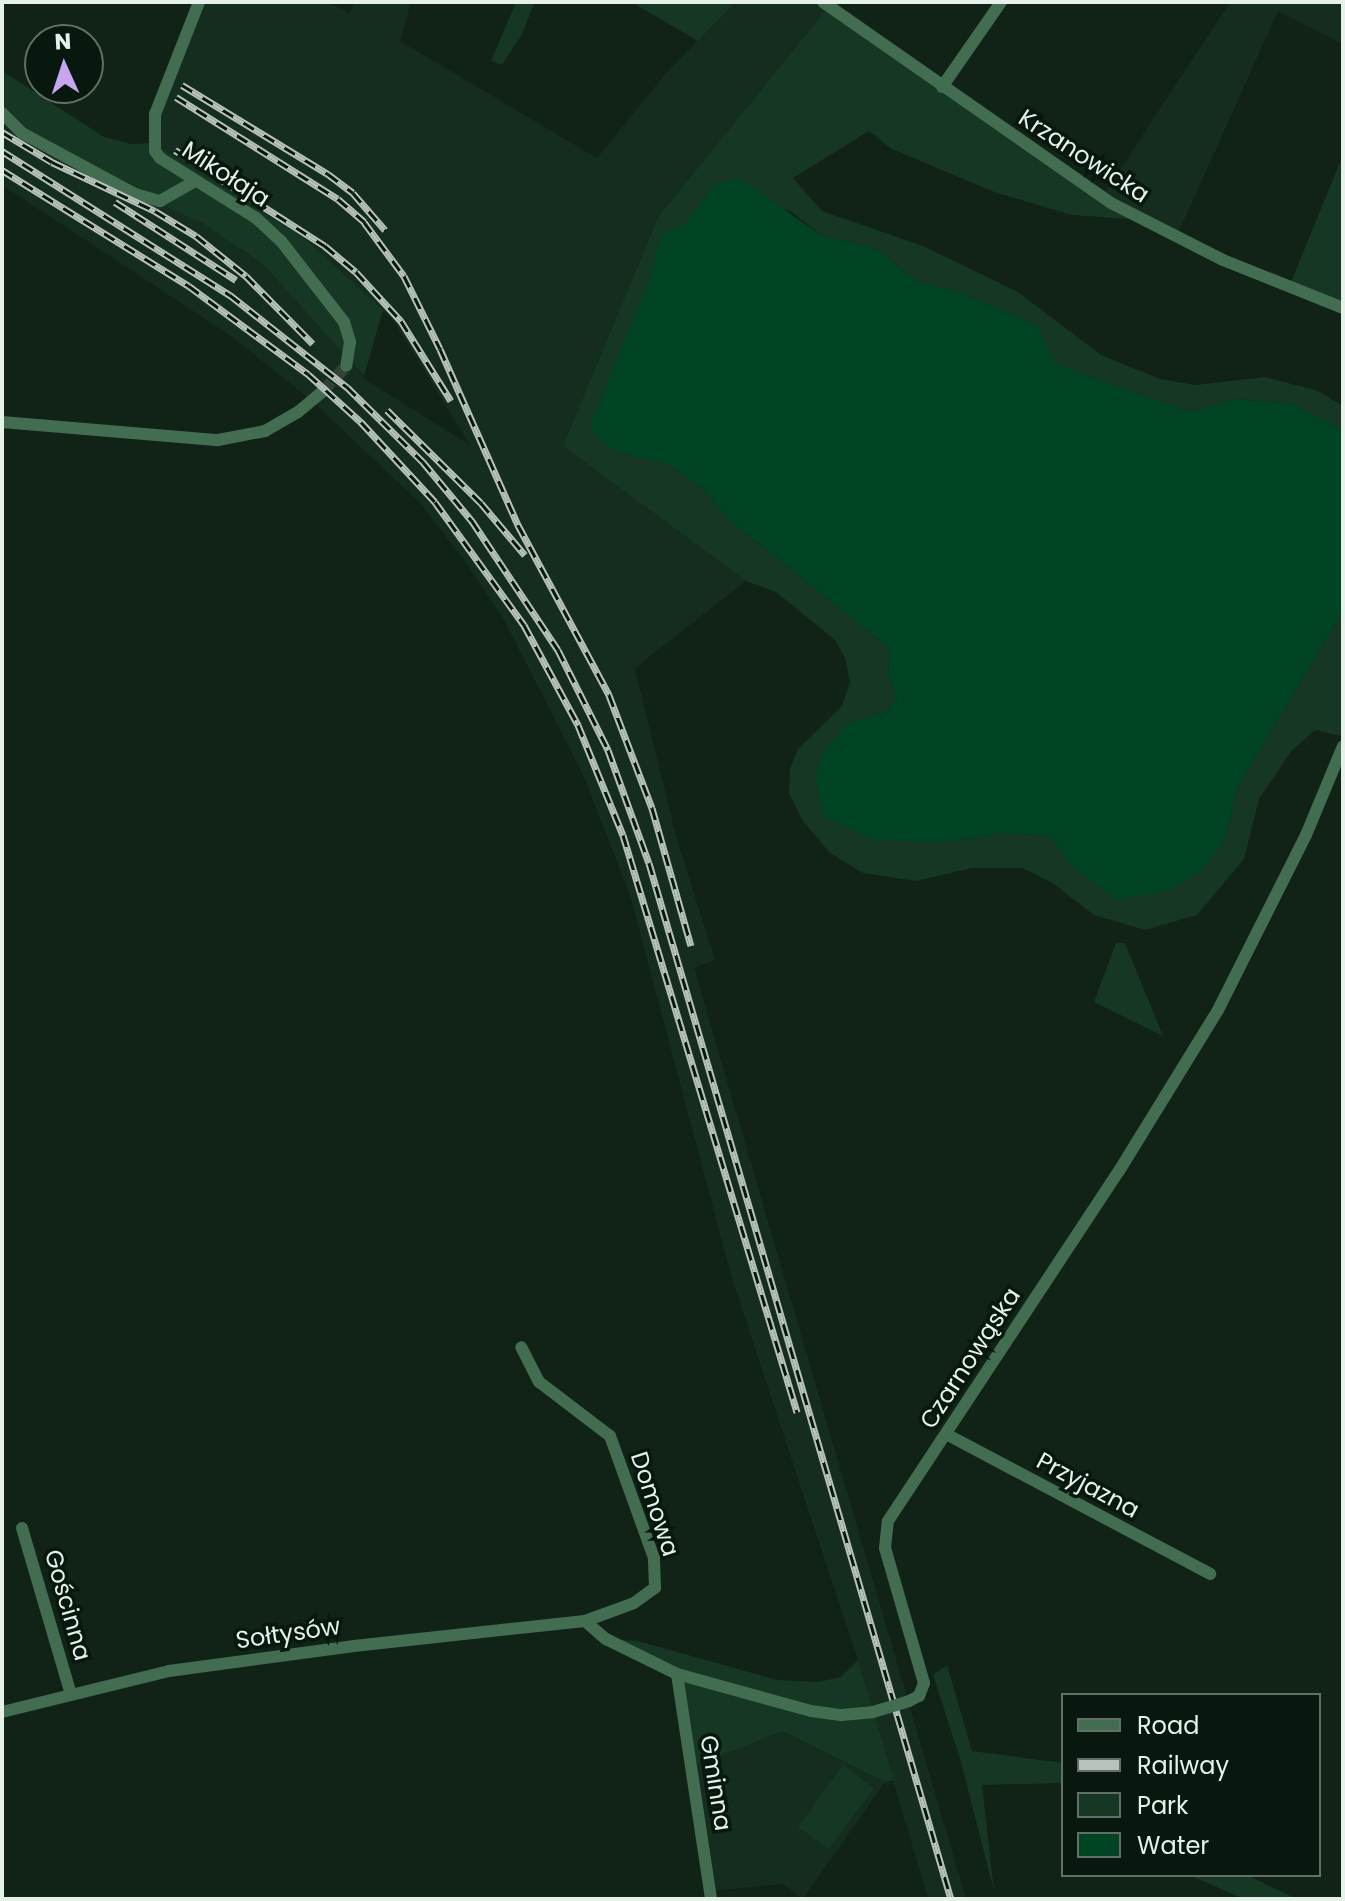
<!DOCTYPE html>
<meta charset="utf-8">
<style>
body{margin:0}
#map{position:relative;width:1345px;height:1901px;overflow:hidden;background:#112217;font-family:Poppins,sans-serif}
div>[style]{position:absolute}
.built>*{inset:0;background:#152d1e}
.green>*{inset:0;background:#163723}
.water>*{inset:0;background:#004423}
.minor-tunnel>*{height:12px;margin-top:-6px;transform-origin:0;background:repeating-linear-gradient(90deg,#314136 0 12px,transparent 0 18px)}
.minor>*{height:12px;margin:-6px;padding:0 6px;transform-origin:6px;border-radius:6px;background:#426d51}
.rail>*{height:7px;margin-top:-3.5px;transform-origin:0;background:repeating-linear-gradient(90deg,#08180e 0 12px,#b7c3ba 0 24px);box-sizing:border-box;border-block:2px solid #b7c3ba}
.minor-bridge>*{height:12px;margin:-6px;padding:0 6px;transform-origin:6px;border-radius:6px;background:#426d51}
span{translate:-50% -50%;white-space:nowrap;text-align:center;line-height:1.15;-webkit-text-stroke:7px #08180e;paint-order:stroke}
.street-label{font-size:24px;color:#e6f1e9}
.frame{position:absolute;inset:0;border:4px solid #e6f1e9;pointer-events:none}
.legend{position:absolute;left:1061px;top:1693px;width:260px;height:184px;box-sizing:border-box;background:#08180e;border:2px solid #616f66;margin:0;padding:10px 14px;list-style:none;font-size:24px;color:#e6f1e9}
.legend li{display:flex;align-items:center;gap:16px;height:40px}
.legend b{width:40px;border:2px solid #616f66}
.north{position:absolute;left:24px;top:24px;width:80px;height:80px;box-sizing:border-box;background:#08180e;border:2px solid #616f66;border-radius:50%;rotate:357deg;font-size:22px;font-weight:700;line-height:32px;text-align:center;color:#e6f1e9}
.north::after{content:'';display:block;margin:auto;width:28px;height:36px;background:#c7a6ef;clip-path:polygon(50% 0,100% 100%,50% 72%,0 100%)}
</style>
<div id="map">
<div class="built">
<div style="clip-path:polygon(199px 2px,328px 2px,349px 13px,355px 2px,411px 2px,400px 41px,597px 158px,666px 73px,736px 2px,823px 2px,829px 6px,658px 217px,563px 446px,746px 581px,635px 668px,676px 836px,715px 960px,694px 968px,966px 1899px,928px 1899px,858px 1660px,732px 1279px,630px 895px,584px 777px,504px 620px,464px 560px,421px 504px,312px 401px,231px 336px,2px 185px,2px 113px,199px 221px,263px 264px,309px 311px,366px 380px,470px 445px,393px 320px,303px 238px,153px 143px,152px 135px)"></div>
<div style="clip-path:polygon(1230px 2px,1343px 2px,1343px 44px,1278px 11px,1176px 238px,1102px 197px)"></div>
<div style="clip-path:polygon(783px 1731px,885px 1782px,803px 1899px,783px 1884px,710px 1891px,691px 1763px,707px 1761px)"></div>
</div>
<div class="green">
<div style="clip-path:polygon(516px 2px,535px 2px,522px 34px,502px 65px,491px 61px)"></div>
<div style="clip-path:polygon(631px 2px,736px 2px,698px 41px)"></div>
<div style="clip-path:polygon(829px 6px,1142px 220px,1072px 215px,997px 193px,892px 149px,869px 131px,793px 178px,822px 211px,923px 246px,1018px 292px,1101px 355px,1160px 379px,1196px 385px,1265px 377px,1318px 391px,1343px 406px,1343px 430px,1292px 404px,1236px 399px,1190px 412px,1054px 364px,1037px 325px,961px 293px,916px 281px,877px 249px,821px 235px,792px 212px,714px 185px,685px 225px,661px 235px,617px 452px,668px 464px,702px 489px,731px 521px,890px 649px,888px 675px,897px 699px,888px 711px,849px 723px,945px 842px,1003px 833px,1050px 836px,1073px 867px,1223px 843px,1238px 786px,1343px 611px,1341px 736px,1316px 730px,1292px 750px,1259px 799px,1244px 859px,1197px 915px,1145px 930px,1094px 915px,1054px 884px,1023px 868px,972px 868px,916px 881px,863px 873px,830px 853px,803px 821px,789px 793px,790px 769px,798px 749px,842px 706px,850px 682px,845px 658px,835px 640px,776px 592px,746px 581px,563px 446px,658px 217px)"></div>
<div style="clip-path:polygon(2px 71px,104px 137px,131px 144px,153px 143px,304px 238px,383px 310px,364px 376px,263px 264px,199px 221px,116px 185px,2px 113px)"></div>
<div style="clip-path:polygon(1343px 155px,1343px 308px,1289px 287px)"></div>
<div style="clip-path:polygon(1116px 943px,1125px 943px,1163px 1036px,1094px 1002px)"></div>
<div style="clip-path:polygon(606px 1639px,638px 1641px,777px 1680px,818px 1682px,841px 1677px,858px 1660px,894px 1780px,885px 1782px,783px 1731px,707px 1761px,691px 1763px,677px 1674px)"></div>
<div style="clip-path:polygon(947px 1665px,972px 1751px,1063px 1763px,1063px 1783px,982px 1785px,994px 1891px,961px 1762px,933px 1675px)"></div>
<div style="clip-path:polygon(843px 1765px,874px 1788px,829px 1849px,798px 1827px)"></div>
<div style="clip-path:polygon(1189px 1875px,1247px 1875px,1297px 1899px,1244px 1899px)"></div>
</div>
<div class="water">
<div style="clip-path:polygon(739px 178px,821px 235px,877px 249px,916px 281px,961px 293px,1037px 325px,1055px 364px,1190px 412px,1236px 399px,1292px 404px,1343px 430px,1343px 611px,1238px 786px,1223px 843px,1199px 872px,1165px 892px,1116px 899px,1073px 867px,1050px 836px,1003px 833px,945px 842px,874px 840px,824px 817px,816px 779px,822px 753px,849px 723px,888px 711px,897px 699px,888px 675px,890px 649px,731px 521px,702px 489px,668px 464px,617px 452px,598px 439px,590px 426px,649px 281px,661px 235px,685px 224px,714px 185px)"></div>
</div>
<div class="minor-tunnel">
<div style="left:323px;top:391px;width:34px;rotate:-47deg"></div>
</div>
<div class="minor">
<div style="left:199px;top:2px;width:120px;rotate:111.4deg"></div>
<div style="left:155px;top:114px;width:37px;rotate:90deg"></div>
<div style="left:155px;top:151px;width:9px;rotate:54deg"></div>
<div style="left:160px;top:158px;width:113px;rotate:32deg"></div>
<div style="left:256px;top:218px;width:34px;rotate:43deg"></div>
<div style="left:281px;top:241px;width:103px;rotate:52.1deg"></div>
<div style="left:344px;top:322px;width:21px;rotate:73deg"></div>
<div style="left:350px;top:342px;width:24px;rotate:99deg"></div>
<div style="left:823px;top:2px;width:351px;rotate:34.9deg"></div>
<div style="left:1111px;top:203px;width:126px;rotate:27deg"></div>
<div style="left:1223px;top:260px;width:129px;rotate:21.8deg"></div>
<div style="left:942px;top:87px;width:103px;rotate:-55.2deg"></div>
<div style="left:2px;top:113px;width:28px;rotate:45deg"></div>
<div style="left:22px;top:133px;width:128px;rotate:28.4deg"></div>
<div style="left:135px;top:194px;width:26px;rotate:16deg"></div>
<div style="left:160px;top:201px;width:40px;rotate:-29.7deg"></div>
<div style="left:2px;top:422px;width:217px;rotate:4.8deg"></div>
<div style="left:218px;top:440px;width:48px;rotate:-10.8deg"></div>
<div style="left:265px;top:431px;width:38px;rotate:-30deg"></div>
<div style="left:298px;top:412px;width:33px;rotate:-40deg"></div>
<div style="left:946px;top:1434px;width:299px;rotate:27.9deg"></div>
<div style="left:22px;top:1528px;width:173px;rotate:73.6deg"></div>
<div style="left:585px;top:1621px;width:28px;rotate:41deg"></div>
<div style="left:606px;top:1639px;width:79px;rotate:26.2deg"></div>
<div style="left:677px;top:1674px;width:139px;rotate:15.4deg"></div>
<div style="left:811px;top:1711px;width:30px;rotate:8deg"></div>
<div style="left:841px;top:1715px;width:32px;rotate:-5deg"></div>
<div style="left:677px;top:1674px;width:228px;rotate:81.4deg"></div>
<div style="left:909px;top:1701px;width:11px;rotate:-27deg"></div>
<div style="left:919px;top:1696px;width:14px;rotate:-69deg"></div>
<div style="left:924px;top:1683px;width:141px;rotate:-106.1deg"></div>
<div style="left:885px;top:1548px;width:27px;rotate:-84deg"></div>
<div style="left:888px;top:1521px;width:419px;rotate:-56.6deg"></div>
<div style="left:1119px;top:1171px;width:189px;rotate:-58.4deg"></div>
<div style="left:1218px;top:1010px;width:196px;rotate:-63.3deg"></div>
<div style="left:1306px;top:835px;width:96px;rotate:-67.4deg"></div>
<div style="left:2px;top:1712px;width:172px;rotate:-13.8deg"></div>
<div style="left:169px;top:1671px;width:187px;rotate:-7.7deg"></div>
<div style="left:354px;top:1646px;width:232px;rotate:-6.2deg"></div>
<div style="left:585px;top:1621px;width:52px;rotate:-20.2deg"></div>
<div style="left:634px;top:1603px;width:26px;rotate:-36deg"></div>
<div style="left:655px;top:1588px;width:30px;rotate:-92deg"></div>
<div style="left:654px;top:1558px;width:130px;rotate:-109.8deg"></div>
<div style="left:610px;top:1436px;width:89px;rotate:-142.7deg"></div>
<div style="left:539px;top:1382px;width:39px;rotate:-117deg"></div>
</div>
<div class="rail">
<div style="left:182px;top:85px;width:171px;rotate:31.4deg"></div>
<div style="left:328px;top:174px;width:31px;rotate:37deg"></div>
<div style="left:353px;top:193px;width:49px;rotate:49.1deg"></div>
<div style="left:176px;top:97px;width:191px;rotate:32.2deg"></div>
<div style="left:338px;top:199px;width:35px;rotate:41deg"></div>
<div style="left:364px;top:222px;width:67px;rotate:53.5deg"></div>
<div style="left:404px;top:276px;width:81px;rotate:63.7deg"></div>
<div style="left:440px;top:349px;width:193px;rotate:66.1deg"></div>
<div style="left:518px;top:525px;width:193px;rotate:61.8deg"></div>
<div style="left:609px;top:695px;width:121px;rotate:69.2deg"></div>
<div style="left:652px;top:808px;width:143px;rotate:74.2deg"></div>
<div style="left:2px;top:132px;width:58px;rotate:31deg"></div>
<div style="left:52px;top:162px;width:114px;rotate:25.4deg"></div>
<div style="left:155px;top:211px;width:48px;rotate:31.4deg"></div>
<div style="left:196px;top:236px;width:64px;rotate:38.7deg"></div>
<div style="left:246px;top:276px;width:95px;rotate:45.4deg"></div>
<div style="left:175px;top:150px;width:178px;rotate:32.6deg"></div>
<div style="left:325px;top:246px;width:40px;rotate:40deg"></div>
<div style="left:356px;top:272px;width:67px;rotate:47.4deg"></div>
<div style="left:401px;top:321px;width:94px;rotate:58deg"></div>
<div style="left:2px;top:151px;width:270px;rotate:32.3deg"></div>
<div style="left:230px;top:295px;width:149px;rotate:38.2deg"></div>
<div style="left:347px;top:387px;width:107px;rotate:44.6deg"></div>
<div style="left:423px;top:462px;width:77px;rotate:50.3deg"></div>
<div style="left:472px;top:521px;width:155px;rotate:56.3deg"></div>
<div style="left:558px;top:650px;width:112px;rotate:63.4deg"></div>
<div style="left:608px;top:750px;width:120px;rotate:70.1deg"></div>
<div style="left:649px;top:863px;width:1079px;rotate:73.75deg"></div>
<div style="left:2px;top:170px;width:220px;rotate:31.8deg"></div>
<div style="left:189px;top:286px;width:148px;rotate:36.5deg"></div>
<div style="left:308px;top:374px;width:72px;rotate:42.2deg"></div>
<div style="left:361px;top:422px;width:109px;rotate:47.2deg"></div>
<div style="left:435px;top:502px;width:152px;rotate:54.1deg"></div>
<div style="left:524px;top:625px;width:114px;rotate:61.6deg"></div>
<div style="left:578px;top:725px;width:119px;rotate:67.8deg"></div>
<div style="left:623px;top:835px;width:603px;rotate:73.22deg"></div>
<div style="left:115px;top:202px;width:144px;rotate:32.8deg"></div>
<div style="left:387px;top:410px;width:132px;rotate:44.7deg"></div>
<div style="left:481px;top:503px;width:68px;rotate:49.8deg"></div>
</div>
<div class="minor-bridge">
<div style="left:873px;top:1712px;width:38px;rotate:-17deg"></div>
</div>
<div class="street-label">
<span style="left:1084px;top:156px;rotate:33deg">Krzanowicka</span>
<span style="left:226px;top:174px;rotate:33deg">Mikołaja</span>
<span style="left:970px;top:1358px;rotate:-57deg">Czarnowąska</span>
<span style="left:1088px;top:1485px;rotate:28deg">Przyjazna</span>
<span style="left:655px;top:1504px;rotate:72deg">Domowa</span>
<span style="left:68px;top:1605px;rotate:74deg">Gościnna</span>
<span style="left:288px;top:1633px;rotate:-8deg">Sołtysów</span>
<span style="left:716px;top:1783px;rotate:81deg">Gminna</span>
</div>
<div class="frame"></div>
<ul class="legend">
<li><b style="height:10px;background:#426d51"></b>Road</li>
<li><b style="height:10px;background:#b7c3ba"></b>Railway</li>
<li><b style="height:22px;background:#163723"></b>Park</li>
<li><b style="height:22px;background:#004423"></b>Water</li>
</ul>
<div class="north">N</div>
</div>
